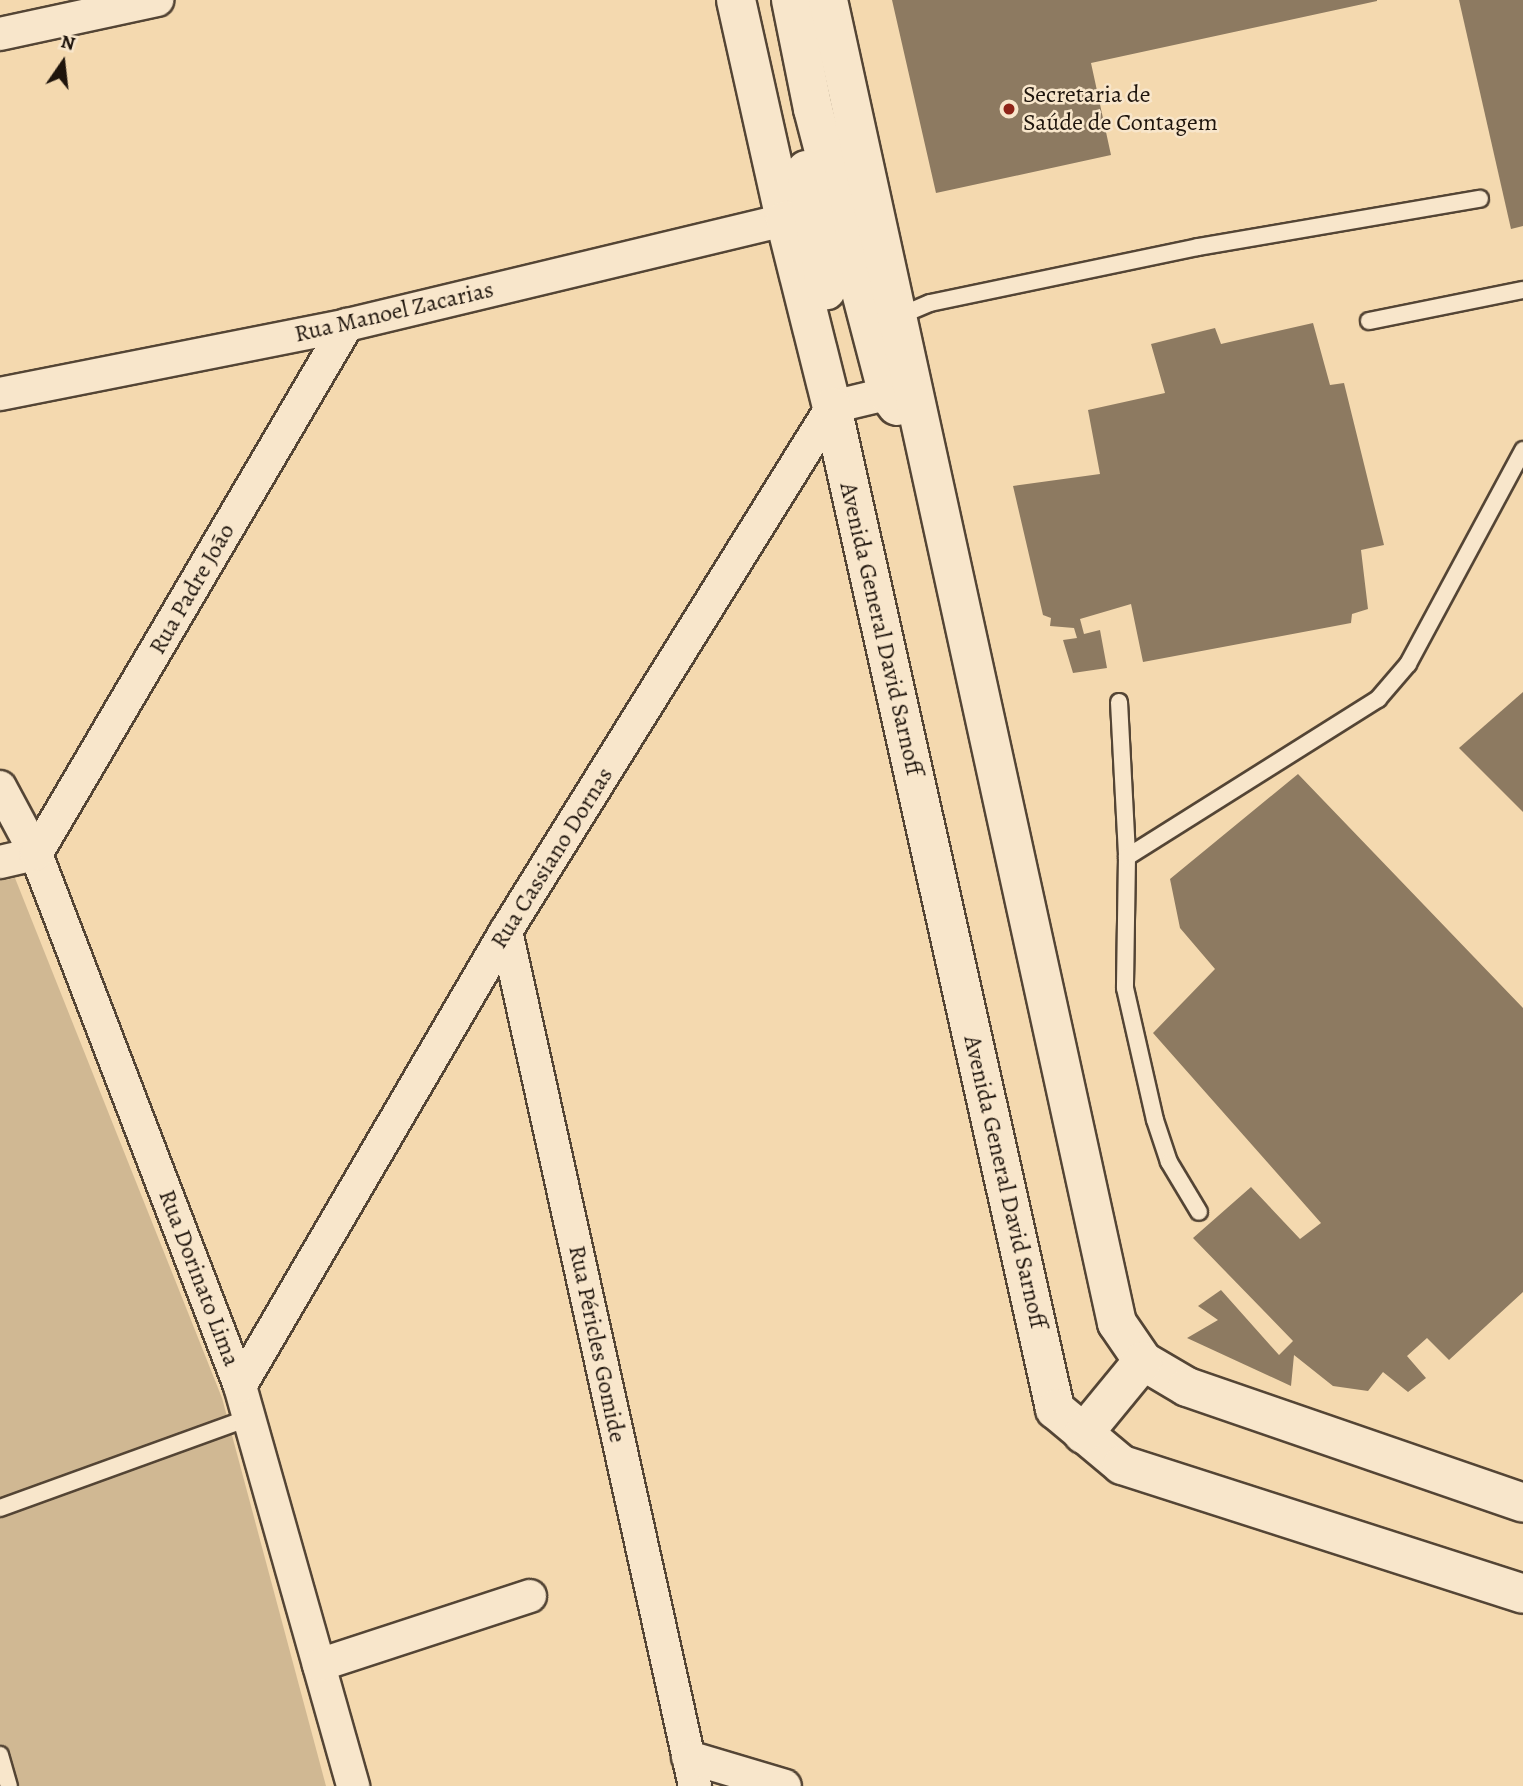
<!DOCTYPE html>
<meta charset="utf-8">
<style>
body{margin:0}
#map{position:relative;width:1523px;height:1786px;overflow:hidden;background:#f4d9af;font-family:Alegreya,serif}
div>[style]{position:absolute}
.green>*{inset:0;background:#d0b893}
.building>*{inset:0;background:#8d7a61}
.roads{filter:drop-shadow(2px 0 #544535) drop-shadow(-2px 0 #544535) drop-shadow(0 2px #544535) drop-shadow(0 -2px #544535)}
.service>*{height:16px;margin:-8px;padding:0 8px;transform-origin:8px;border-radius:8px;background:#f8e6cb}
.minor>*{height:32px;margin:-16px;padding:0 16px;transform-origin:16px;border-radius:16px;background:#f8e6cb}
.tertiary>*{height:38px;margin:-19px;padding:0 19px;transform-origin:19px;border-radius:19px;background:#f8e6cb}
.dots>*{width:19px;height:19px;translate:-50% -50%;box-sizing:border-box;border:4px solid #f8e6cb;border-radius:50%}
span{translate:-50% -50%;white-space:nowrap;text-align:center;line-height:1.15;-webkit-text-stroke:5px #f8e6cb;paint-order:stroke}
.poi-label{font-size:24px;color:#1e140c}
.left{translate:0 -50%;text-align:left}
.street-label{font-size:24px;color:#1e140c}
.north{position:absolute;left:28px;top:28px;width:70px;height:70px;-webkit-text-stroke:5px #f8e6cb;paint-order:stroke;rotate:14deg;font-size:19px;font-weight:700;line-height:28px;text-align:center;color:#1e140c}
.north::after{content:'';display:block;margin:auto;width:24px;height:32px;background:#1e140c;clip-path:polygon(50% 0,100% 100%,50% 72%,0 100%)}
</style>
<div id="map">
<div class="green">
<div style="clip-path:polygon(15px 878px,222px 1398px,326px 1786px,0 1786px,0 881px)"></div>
</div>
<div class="building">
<div style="clip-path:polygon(892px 0,1377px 0,1377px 1px,1091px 63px,1111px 155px,936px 193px)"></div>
<div style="clip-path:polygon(1459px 0,1523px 0,1523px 226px,1511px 229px)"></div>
<div style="clip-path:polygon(1313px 323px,1330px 385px,1344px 383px,1384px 545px,1361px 550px,1368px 609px,1352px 614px,1351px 623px,1143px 662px,1131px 604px,1080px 619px,1084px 634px,1100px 630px,1107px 668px,1073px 673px,1063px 640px,1077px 638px,1074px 628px,1050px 626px,1051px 618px,1043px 615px,1013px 486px,1100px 474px,1088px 410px,1165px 393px,1151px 344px,1215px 328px,1221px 344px)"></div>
<div style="clip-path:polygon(1523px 692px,1523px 812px,1459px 748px)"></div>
<div style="clip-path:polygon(1298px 774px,1523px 1008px,1523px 1292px,1449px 1360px,1427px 1338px,1407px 1356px,1426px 1378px,1408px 1392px,1383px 1372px,1368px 1391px,1333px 1386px,1294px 1355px,1291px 1386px,1187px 1338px,1218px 1320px,1198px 1306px,1221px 1290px,1279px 1355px,1293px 1341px,1193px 1238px,1251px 1187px,1300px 1239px,1321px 1223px,1153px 1033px,1215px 969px,1180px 928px,1170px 879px)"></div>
</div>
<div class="roads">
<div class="service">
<div style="left:897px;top:317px;width:36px;rotate:-23deg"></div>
<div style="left:930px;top:303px;width:274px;rotate:-11.8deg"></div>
<div style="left:1198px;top:247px;width:286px;rotate:-9.7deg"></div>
<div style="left:1369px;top:321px;width:157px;rotate:-11.4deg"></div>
<div style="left:1119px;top:702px;width:155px;rotate:87deg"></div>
<div style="left:1127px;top:857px;width:131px;rotate:90.9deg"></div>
<div style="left:1125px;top:988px;width:135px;rotate:77.2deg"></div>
<div style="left:1155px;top:1120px;width:44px;rotate:71.6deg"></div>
<div style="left:1169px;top:1162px;width:58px;rotate:59deg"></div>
<div style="left:1127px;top:857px;width:297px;rotate:-32.2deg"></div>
<div style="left:1378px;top:699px;width:46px;rotate:-49.4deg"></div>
<div style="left:1408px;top:664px;width:243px;rotate:-61.7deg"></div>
<div style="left:0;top:1508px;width:265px;rotate:-19.9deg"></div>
<div style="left:0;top:1755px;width:32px;rotate:74deg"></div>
</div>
<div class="minor">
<div style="left:0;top:34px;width:161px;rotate:-12.2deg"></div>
<div style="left:0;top:394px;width:354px;rotate:-11.2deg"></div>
<div style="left:347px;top:325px;width:450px;rotate:-13.5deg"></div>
<div style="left:0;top:787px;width:76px;rotate:61.8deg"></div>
<div style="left:36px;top:854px;width:570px;rotate:69.02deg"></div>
<div style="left:240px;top:1386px;width:416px;rotate:74.2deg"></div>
<div style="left:0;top:862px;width:37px;rotate:-13deg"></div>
<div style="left:36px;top:854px;width:614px;rotate:-59.55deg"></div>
<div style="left:506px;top:931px;width:876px;rotate:77.54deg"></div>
<div style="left:240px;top:1386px;width:527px;rotate:-59.69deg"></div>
<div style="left:506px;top:931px;width:617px;rotate:-58.11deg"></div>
<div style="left:832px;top:407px;width:81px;rotate:-13.5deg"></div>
<div style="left:319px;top:1665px;width:222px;rotate:-18.1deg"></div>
<div style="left:688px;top:1757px;width:101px;rotate:16.6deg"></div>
</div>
<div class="tertiary">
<div style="left:736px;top:0;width:225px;rotate:77.4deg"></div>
<div style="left:785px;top:220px;width:193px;rotate:75.9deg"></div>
<div style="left:832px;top:407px;width:1027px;rotate:77.45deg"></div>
<div style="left:1055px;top:1409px;width:87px;rotate:39.9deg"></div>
<div style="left:1122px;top:1465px;width:421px;rotate:17.8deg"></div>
<div style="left:791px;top:0;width:111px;rotate:78.6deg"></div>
<div style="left:813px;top:109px;width:295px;rotate:75.3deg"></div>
<div style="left:888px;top:394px;width:15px;rotate:53deg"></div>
<div style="left:828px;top:0;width:1354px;rotate:77.68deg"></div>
<div style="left:1117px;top:1323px;width:46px;rotate:55.6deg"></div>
<div style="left:1143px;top:1361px;width:51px;rotate:30.6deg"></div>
<div style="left:1187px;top:1387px;width:355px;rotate:19deg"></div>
<div style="left:806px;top:170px;width:122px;rotate:80.5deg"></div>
<div style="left:1083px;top:1434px;width:94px;rotate:-50.6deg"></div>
</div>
</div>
<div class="dots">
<div style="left:1009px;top:109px;background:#8f2418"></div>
</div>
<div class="poi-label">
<span class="left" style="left:1023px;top:109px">Secretaria de<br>Saúde de Contagem</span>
</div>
<div class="street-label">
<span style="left:394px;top:312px;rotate:-13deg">Rua Manoel Zacarias</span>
<span style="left:192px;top:589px;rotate:-60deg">Rua Padre João</span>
<span style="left:881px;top:629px;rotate:77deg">Avenida General David Sarnoff</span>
<span style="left:552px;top:858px;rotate:-58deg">Rua Cassiano Dornas</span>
<span style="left:1005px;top:1182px;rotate:77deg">Avenida General David Sarnoff</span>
<span style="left:199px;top:1278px;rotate:69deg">Rua Dorinato Lima</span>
<span style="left:597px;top:1344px;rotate:78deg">Rua Péricles Gomide</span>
</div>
<div class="north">N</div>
</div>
